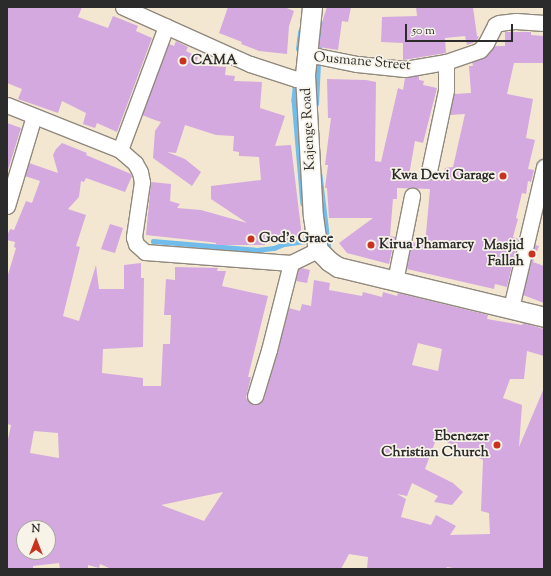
<!DOCTYPE html>
<style>
body{margin:0}
#map{position:relative;width:551px;height:576px;overflow:hidden;background:#f4e7d2;font-family:"Sorts Mill Goudy",serif}
div>[style]{position:absolute}
.stream>*{height:4.5px;margin:-2.25px;padding:0 2.25px;transform-origin:2.25px;border-radius:2.25px;background:#71bcea}
.building>*{inset:0;background:#d3a9df}
.roads{filter:drop-shadow(1px 0 #90897e) drop-shadow(-1px 0 #90897e) drop-shadow(0 1px #90897e) drop-shadow(0 -1px #90897e)}
.minor>*{height:15px;margin:-7.5px;padding:0 7.5px;transform-origin:7.5px;border-radius:7.5px;background:#fff}
.tertiary>*{height:19px;margin:-9.5px;padding:0 9.5px;transform-origin:9.5px;border-radius:9.5px;background:#fff}
.dots>*{width:11px;height:11px;translate:-50% -50%;box-sizing:border-box;border:2px solid #f7f3e8;border-radius:50%}
span{translate:-50% -50%;white-space:nowrap;text-align:center;line-height:1.15;-webkit-text-stroke:3.5px #f7f3e8;paint-order:stroke}
.poi-label{font-size:14px;color:#2b2b2b;font-weight:700}
.left{translate:0 -50%;text-align:left}
.right{translate:-100% -50%;text-align:right}
.street-label{font-size:14px;color:#2b2b2b}
.frame{position:absolute;inset:0;border:8px solid #2b2b2b;pointer-events:none}
.north{position:absolute;left:16px;top:520px;width:40px;height:40px;box-sizing:border-box;background:#f7f3e8;border:1px solid #a5a39c;border-radius:50%;rotate:0deg;font-size:11px;font-weight:700;line-height:16px;text-align:center;color:#2b2b2b}
.north::after{content:'';display:block;margin:auto;width:14px;height:18px;background:#c8321e;clip-path:polygon(50% 0,100% 100%,50% 72%,0 100%)}
.scale{position:absolute;left:405px;top:24px;width:108px;height:18px;box-sizing:border-box;border:2px solid #2b2b2b;border-top:0;padding-left:5px;font-size:12px;line-height:14px;white-space:nowrap;color:#2b2b2b;-webkit-text-stroke:3px #f7f3e8;paint-order:stroke}
</style>
<div id="map">
<div class="stream">
<div style="left:298px;top:49px;width:17px;rotate:-83deg"></div>
<div style="left:296px;top:80px;width:20px;rotate:96deg"></div>
<div style="left:294px;top:100px;width:104px;rotate:85.1deg"></div>
<div style="left:316px;top:104px;width:81px;rotate:-87.2deg"></div>
<div style="left:320px;top:175px;width:77px;rotate:83.2deg"></div>
<div style="left:153px;top:241px;width:104px;rotate:4.9deg"></div>
<div style="left:257px;top:250px;width:17px;rotate:-7deg"></div>
<div style="left:274px;top:248px;width:11px;rotate:-22deg"></div>
<div style="left:284px;top:244px;width:21px;rotate:-8deg"></div>
<div style="left:305px;top:241px;width:8px;rotate:-83deg"></div>
</div>
<div class="building">
<div style="clip-path:polygon(7px 7px,82px 7px,78px 17px,108px 28px,113px 16px,138px 26px,136px 31px,152px 38px,117px 132px,97px 123px,95px 128px,83px 124px,86px 113px,62px 101px,58px 113px,18px 99px,22px 89px,7px 83px)"></div>
<div style="clip-path:polygon(228px 7px,284px 7px,294px 11px,289px 26px,287px 54px,259px 51px,241px 44px,242px 42px,219px 33px)"></div>
<div style="clip-path:polygon(327px 7px,351px 7px,348px 22px,342px 21px,338px 50px,319px 47px,323px 19px)"></div>
<div style="clip-path:polygon(416px 7px,473px 7px,477px 36px,479px 37px,475px 42px,467px 45px,465px 36px,445px 38px,446px 53px,403px 60px,403px 43px,381px 42px,382px 17px,417px 16px)"></div>
<div style="clip-path:polygon(505px 32px,531px 32px,531px 35px,544px 36px,544px 63px,514px 63px,507px 94px,533px 99px,526px 138px,535px 140px,528px 169px,534px 170px,531px 182px,528px 181px,526px 194px,522px 193px,516px 218px,518px 219px,513px 237px,518px 239px,507px 287px,495px 284px,494px 289px,407px 269px,412px 242px,425px 245px,430px 189px,397px 188px,397px 199px,393px 199px,390px 236px,395px 237px,389px 264px,347px 253px,339px 243px,373px 218px,329px 218px,327px 188px,325px 188px,328px 165px,325px 165px,331px 118px,328px 118px,327px 79px,366px 80px,376px 82px,375px 161px,381px 162px,398px 88px,403px 90px,405px 78px,419px 76px,419px 80px,424px 81px,423px 85px,437px 88px,423px 143px,415px 141px,409px 175px,428px 180px,443px 180px,445px 168px,453px 167px,465px 114px,450px 115px,454px 94px,471px 93px,469px 66px,473px 66px,472px 62px,487px 56px,495px 46px,505px 46px)"></div>
<div style="clip-path:polygon(176px 41px,188px 47px,186px 51px,198px 57px,195px 65px,226px 67px,225px 75px,235px 76px,234px 81px,262px 82px,260px 108px,285px 116px,275px 146px,291px 145px,302px 237px,294px 237px,295px 240px,265px 243px,265px 245px,216px 245px,216px 243px,210px 242px,146px 235px,151px 182px,171px 184px,170px 201px,180px 204px,177px 208px,201px 210px,247px 223px,211px 199px,211px 186px,261px 180px,259px 157px,239px 156px,239px 152px,233px 151px,234px 136px,216px 135px,185px 125px,176px 153px,167px 152px,185px 159px,201px 172px,192px 186px,153px 158px,155px 131px,161px 122px,155px 120px,156px 118px,155px 120px,142px 115px,169px 44px,174px 46px)"></div>
<div style="clip-path:polygon(7px 123px,21px 128px,8px 170px,7px 170px)"></div>
<div style="clip-path:polygon(evenodd,62px 143px,87px 153px,86px 155px,131px 174px,132px 176px,125px 192px,86px 178px,84px 182px,81px 181px,79px 197px,68px 209px,86px 215px,76px 246px,80px 247px,63px 316px,79px 321px,96px 265px,99px 289px,124px 289px,124px 265px,141px 263px,141px 278px,144px 278px,143px 347px,103px 349px,102px 373px,143px 378px,143px 386px,161px 386px,163px 344px,170px 344px,171px 315px,164px 315px,166px 279px,175px 280px,175px 267px,218px 268px,217px 271px,226px 271px,222px 286px,268px 296px,248px 377px,251px 377px,246px 398px,253px 405px,261px 403px,264px 399px,289px 308px,300px 311px,302px 304px,311px 306px,314px 280px,330px 283px,329px 290px,362px 296px,363px 292px,382px 297px,383px 292px,397px 296px,398px 293px,488px 315px,487px 319px,522px 325px,523px 323px,544px 329px,544px 356px,527px 351px,524px 379px,510px 379px,503px 398px,522px 405px,519px 447px,544px 388px,544px 569px,460px 569px,447px 567px,446px 569px,367px 569px,368px 557px,349px 554px,341px 569px,111px 569px,100px 564px,99px 568px,88px 565px,88px 569px,60px 569px,59px 563px,33px 566px,33px 569px,7px 569px,7px 444px,11px 425px,7px 424px,7px 278px,16px 248px,14px 247px,15px 242px,7px 240px,7px 236px,10px 229px,14px 230px,26px 201px,32px 203px,40px 181px,25px 176px,29px 163px,58px 173px,53px 155px,56px 149px,62px 143px,418px 343px,442px 349px,438px 371px,412px 365px,418px 343px,62px 143px,34px 431px,58px 433px,59px 458px,30px 453px,34px 431px,62px 143px,437px 437px,483px 460px,481px 511px,489px 513px,490px 534px,450px 535px,456px 526px,436px 515px,431px 525px,401px 517px,406px 499px,397px 494px,407px 496px,412px 483px,438px 496px,434px 502px,452px 505px,463px 492px,453px 483px,425px 469px,437px 437px,62px 143px,223px 492px,204px 521px,161px 505px,223px 492px,62px 143px,24px 528px,48px 528px,48px 552px,24px 555px,24px 528px)"></div>
<div style="clip-path:polygon(110px 224px,123px 228px,115px 253px,101px 249px)"></div>
<div style="clip-path:polygon(535px 245px,539px 246px,533px 262px,544px 266px,544px 303px,523px 295px)"></div>
<div style="clip-path:polygon(301px 268px,310px 270px,307px 283px,296px 281px,299px 269px)"></div>
</div>
<div class="roads">
<div class="minor">
<div style="left:123px;top:7px;width:139px;rotate:24.2deg"></div>
<div style="left:250px;top:64px;width:48px;rotate:18.1deg"></div>
<div style="left:296px;top:79px;width:10px;rotate:-24deg"></div>
<div style="left:307px;top:57px;width:10px;rotate:-6deg"></div>
<div style="left:317px;top:56px;width:41px;rotate:11.3deg"></div>
<div style="left:357px;top:64px;width:48px;rotate:5.9deg"></div>
<div style="left:405px;top:69px;width:42px;rotate:-9.7deg"></div>
<div style="left:446px;top:62px;width:36px;rotate:-19deg"></div>
<div style="left:480px;top:50px;width:9px;rotate:-49deg"></div>
<div style="left:486px;top:43px;width:20px;rotate:-63deg"></div>
<div style="left:495px;top:25px;width:4px;rotate:-27deg"></div>
<div style="left:499px;top:23px;width:17px;rotate:-7deg"></div>
<div style="left:516px;top:21px;width:28px;rotate:4deg"></div>
<div style="left:7px;top:105px;width:122px;rotate:21.7deg"></div>
<div style="left:120px;top:150px;width:20px;rotate:41deg"></div>
<div style="left:135px;top:163px;width:10px;rotate:61deg"></div>
<div style="left:140px;top:172px;width:10px;rotate:79deg"></div>
<div style="left:142px;top:182px;width:56px;rotate:98.3deg"></div>
<div style="left:134px;top:237px;width:7px;rotate:74deg"></div>
<div style="left:136px;top:244px;width:12px;rotate:42deg"></div>
<div style="left:145px;top:252px;width:146px;rotate:4.3deg"></div>
<div style="left:291px;top:263px;width:30px;rotate:-26deg"></div>
<div style="left:120px;top:150px;width:132px;rotate:-69.6deg"></div>
<div style="left:429px;top:171px;width:83px;rotate:-78.1deg"></div>
<div style="left:446px;top:90px;width:28px;rotate:-90deg"></div>
<div style="left:7px;top:206px;width:94px;rotate:-73.3deg"></div>
<div style="left:395px;top:281px;width:87px;rotate:-78.7deg"></div>
<div style="left:511px;top:308px;width:145px;rotate:-76.8deg"></div>
<div style="left:255px;top:396px;width:48px;rotate:-73.1deg"></div>
<div style="left:269px;top:350px;width:90px;rotate:-75.8deg"></div>
</div>
<div class="tertiary">
<div style="left:312px;top:7px;width:68px;rotate:95.9deg"></div>
<div style="left:305px;top:75px;width:141px;rotate:86.8deg"></div>
<div style="left:313px;top:216px;width:34px;rotate:82deg"></div>
<div style="left:318px;top:250px;width:16px;rotate:45deg"></div>
<div style="left:329px;top:261px;width:11px;rotate:34deg"></div>
<div style="left:338px;top:267px;width:212px;rotate:13.6deg"></div>
</div>
</div>
<div class="dots">
<div style="left:183px;top:61px;background:#c8321e"></div>
<div style="left:503px;top:176px;background:#c8321e"></div>
<div style="left:251px;top:239px;background:#c8321e"></div>
<div style="left:371px;top:245px;background:#c8321e"></div>
<div style="left:532px;top:254px;background:#c8321e"></div>
<div style="left:497px;top:445px;background:#c8321e"></div>
</div>
<div class="poi-label">
<span class="left" style="left:191px;top:61px">CAMA</span>
<span class="right" style="left:495px;top:176px">Kwa Devi Garage</span>
<span class="left" style="left:259px;top:239px">God's Grace</span>
<span class="left" style="left:379px;top:245px">Kirua Phamarcy</span>
<span class="right" style="left:524px;top:254px">Masjid<br>Fallah</span>
<span class="right" style="left:489px;top:445px">Ebenezer<br>Christian Church</span>
</div>
<div class="street-label">
<span style="left:362px;top:62px;rotate:5deg">Ousmane Street</span>
<span style="left:309px;top:129px;rotate:-93deg">Kajenge Road</span>
</div>
<div class="frame"></div>
<div class="north">N</div>
<div class="scale">50 m</div>
</div>
